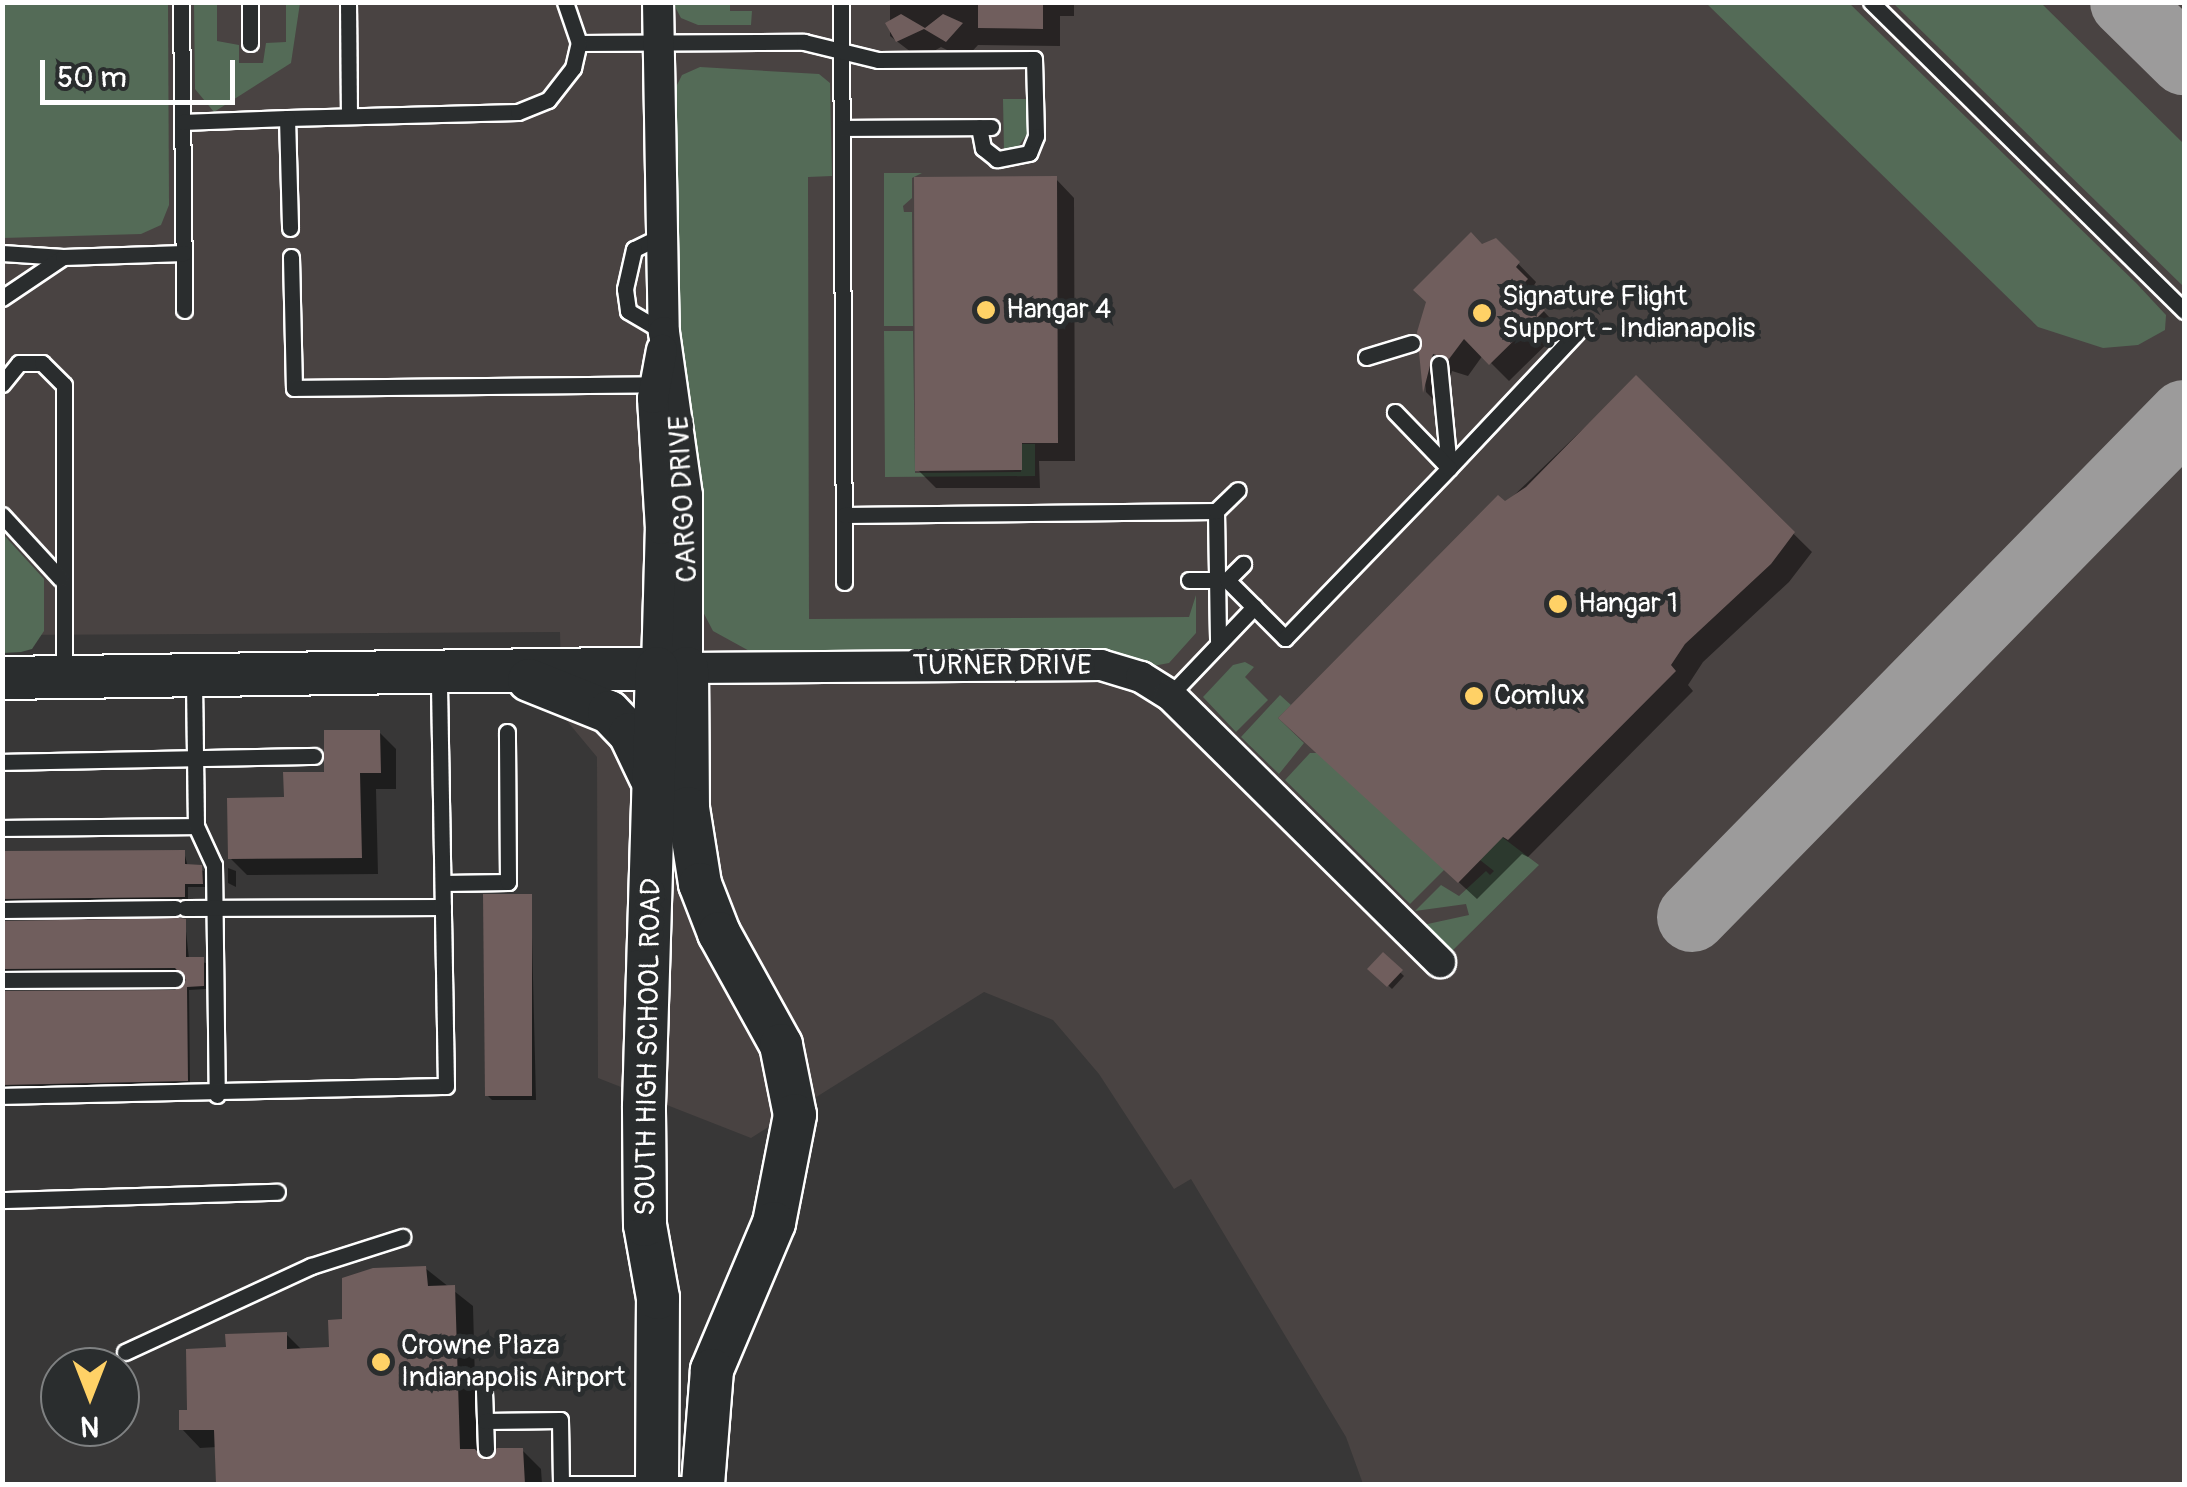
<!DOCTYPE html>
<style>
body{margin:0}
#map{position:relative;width:2187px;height:1487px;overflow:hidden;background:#383737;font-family:Pangolin,sans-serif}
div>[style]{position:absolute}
.built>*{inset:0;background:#494342}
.green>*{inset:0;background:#546b57}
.shadow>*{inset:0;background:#0007}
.taxiway>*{height:70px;margin:-35px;padding:0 35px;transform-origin:35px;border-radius:35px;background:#9c9b9b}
.building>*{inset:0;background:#705e5d}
.roads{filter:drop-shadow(2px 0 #fff) drop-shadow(-2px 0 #fff) drop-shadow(0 2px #fff) drop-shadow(0 -2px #fff)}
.lane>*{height:15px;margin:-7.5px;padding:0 7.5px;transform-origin:7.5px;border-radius:7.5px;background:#2a2d2e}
.street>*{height:30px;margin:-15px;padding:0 15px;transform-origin:15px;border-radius:15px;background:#2a2d2e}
.secondary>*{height:42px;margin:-21px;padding:0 21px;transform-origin:21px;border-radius:21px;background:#2a2d2e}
.dots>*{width:28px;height:28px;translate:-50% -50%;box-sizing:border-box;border:5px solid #2a2d2e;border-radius:50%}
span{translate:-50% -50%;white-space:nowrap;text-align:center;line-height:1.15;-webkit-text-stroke:10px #2a2d2e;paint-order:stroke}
.poi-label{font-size:28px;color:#fff}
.left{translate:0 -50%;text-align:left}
.street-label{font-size:28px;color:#fff}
.frame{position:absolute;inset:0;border:5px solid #fff;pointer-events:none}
.north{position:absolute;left:40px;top:1347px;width:100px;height:100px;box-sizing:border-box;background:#2a2d2e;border:2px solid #7f8182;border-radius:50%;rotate:180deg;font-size:28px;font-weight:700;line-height:40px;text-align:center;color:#fff}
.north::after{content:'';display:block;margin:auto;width:35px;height:45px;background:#ffd166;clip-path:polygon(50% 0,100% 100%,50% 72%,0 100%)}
.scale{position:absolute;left:40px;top:60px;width:195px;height:45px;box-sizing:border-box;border:5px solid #fff;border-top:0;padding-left:12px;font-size:30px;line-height:35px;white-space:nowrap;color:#fff;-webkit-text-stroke:8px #2a2d2e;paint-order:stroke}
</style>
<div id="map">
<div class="built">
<div style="clip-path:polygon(2px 3px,2184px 3px,2184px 1484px,1363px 1484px,1346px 1437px,1191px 1179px,1174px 1189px,1099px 1074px,1053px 1020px,984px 992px,751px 1138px,598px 1078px,597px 757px,562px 715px,560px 632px,3px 635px)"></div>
</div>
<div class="green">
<div style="clip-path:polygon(2px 3px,168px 3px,169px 205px,161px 225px,141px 234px,3px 238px)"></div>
<div style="clip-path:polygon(194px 3px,217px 3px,217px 41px,239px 45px,239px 63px,263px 63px,266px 43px,286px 42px,286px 3px,300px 3px,291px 63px,214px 112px,195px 89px)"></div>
<div style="clip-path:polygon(673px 3px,730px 3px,730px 11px,752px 11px,751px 25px,698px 25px,681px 18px)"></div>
<div style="clip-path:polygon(1706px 3px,1849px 3px,2137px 284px,2166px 315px,2165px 330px,2138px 345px,2103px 348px,2038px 327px)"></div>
<div style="clip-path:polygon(1893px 3px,2041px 3px,2184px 144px,2184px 287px)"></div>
<div style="clip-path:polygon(700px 67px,819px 74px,830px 83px,832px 176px,808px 177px,809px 619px,1189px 617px,1196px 595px,1196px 633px,1169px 663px,1153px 666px,1099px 650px,753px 653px,713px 631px,701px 608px,693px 442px,674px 265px,673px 93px,682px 75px)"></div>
<div style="clip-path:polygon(1003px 99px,1027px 99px,1029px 131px,1018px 147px,1004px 152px)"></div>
<div style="clip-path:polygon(884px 173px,922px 173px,912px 178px,912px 198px,903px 206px,904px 212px,912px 212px,913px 326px,884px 326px)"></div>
<div style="clip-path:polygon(884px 331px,913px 331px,915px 473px,1021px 472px,1022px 444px,1035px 444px,1035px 476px,885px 477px)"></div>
<div style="clip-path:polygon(2px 533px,44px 579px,44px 631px,32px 649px,21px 652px,3px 653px)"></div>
<div style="clip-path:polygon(1245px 662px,1254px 667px,1245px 677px,1268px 700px,1236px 732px,1203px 697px,1233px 665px)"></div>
<div style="clip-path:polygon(1280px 695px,1291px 705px,1278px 718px,1304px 743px,1279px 774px,1241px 737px)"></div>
<div style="clip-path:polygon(1310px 753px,1319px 753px,1445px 869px,1410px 904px,1285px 780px)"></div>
<div style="clip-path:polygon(1502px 837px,1539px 865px,1450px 953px,1423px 925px,1469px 915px,1466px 904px,1415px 911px,1441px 885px,1459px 896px,1486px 871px,1490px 875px,1494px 871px,1480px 860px)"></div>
</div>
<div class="shadow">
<div style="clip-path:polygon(890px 2px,1074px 2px,1074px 16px,1060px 16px,1060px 46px,978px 45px,965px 59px,941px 47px,920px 59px,890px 36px)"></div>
<div style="clip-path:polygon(1056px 179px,1074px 198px,1075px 461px,1039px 461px,1040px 488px,936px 488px,918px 470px)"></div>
<div style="clip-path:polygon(1496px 241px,1536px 282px,1533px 287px,1544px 299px,1538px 305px,1561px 330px,1509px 381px,1483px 355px,1468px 376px,1452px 371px,1442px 408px,1426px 392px,1420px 332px,1482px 247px)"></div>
<div style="clip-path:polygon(1636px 378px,1812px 552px,1789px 582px,1703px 662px,1688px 685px,1693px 691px,1528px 857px,1522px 854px,1477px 899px,1300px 736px,1505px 504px)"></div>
<div style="clip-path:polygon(379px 732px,396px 749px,396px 789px,376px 789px,378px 874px,247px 875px,230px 858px,286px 799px)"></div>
<div style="clip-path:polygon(184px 852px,188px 867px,204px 871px,205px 887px,188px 887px,188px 899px,2px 905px,2px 854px)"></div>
<div style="clip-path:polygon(228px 868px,236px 871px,236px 887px,228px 883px)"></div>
<div style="clip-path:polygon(531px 896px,536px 1100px,492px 1100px,487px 1095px)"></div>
<div style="clip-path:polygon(185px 922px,189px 959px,206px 963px,206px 989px,189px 990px,190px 1083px,2px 1088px,2px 994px,176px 993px,190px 980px,181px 970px,2px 975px,2px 924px)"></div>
<div style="clip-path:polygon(1383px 956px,1404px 976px,1392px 989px,1371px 969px)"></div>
<div style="clip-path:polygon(425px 1268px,473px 1306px,477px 1455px,486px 1463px,522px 1450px,541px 1469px,542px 1484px,218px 1484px,217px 1447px,200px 1448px,182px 1429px,229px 1349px,286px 1334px,303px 1351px,332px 1349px,345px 1322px)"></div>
</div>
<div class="taxiway">
<div style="left:2125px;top:2px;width:83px;rotate:44.5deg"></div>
<div style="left:1692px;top:917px;width:703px;rotate:-45.58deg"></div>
</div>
<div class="building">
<div style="clip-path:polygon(978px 2px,1043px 2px,1043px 29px,978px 28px)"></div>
<div style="clip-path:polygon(901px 14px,925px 28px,943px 14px,963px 23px,946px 42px,924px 29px,896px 42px,885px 23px)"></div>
<div style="clip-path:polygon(1057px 176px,1058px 443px,1022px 443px,1022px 470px,915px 471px,914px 177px)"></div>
<div style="clip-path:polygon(1471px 232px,1482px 244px,1496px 238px,1520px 262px,1516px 267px,1528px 279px,1521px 286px,1545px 310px,1489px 365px,1464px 339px,1449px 359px,1433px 354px,1423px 393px,1417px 332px,1426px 302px,1413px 290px)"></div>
<div style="clip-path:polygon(1636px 375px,1795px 532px,1771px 564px,1685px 644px,1671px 665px,1676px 671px,1508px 840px,1503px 837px,1458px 883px,1278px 718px,1498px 495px,1505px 501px,1526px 487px)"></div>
<div style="clip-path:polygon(324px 730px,380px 730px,381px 773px,360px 773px,362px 858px,228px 859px,227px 798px,284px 797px,283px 772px,324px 772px)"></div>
<div style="clip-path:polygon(185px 850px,185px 864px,202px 865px,203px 884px,185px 884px,185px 897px,2px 899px,2px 851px)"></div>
<div style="clip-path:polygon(483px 894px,532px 894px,532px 1096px,485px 1096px)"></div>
<div style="clip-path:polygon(180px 918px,186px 919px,186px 957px,204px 957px,204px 986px,187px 987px,188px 1081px,2px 1085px,2px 991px,175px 990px,186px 980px,175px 968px,2px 969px,2px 921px)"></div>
<div style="clip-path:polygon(1383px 952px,1403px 970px,1387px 987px,1367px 969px)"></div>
<div style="clip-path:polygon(426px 1266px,428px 1286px,455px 1285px,460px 1449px,475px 1449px,485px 1460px,497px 1448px,523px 1448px,525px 1484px,216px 1484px,214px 1430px,179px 1430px,179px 1410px,187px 1410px,186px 1349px,226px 1347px,225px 1334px,287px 1332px,287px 1349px,329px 1347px,328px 1320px,342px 1319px,342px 1278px,373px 1268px)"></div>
</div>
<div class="roads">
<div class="lane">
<div style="left:181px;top:2px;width:308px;rotate:89.4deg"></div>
<div style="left:250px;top:2px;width:41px;rotate:90deg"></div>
<div style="left:348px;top:2px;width:114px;rotate:89.5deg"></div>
<div style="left:841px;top:2px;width:580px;rotate:89.7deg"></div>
<div style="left:1871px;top:2px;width:440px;rotate:44.6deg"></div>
<div style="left:579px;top:43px;width:225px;rotate:-0.3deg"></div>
<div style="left:804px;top:42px;width:76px;rotate:13.7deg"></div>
<div style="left:878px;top:60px;width:156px;rotate:-0.4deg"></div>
<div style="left:1034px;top:59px;width:77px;rotate:88.5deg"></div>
<div style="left:1036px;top:136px;width:18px;rotate:112deg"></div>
<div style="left:1029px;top:153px;width:33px;rotate:169deg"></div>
<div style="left:997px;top:159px;width:18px;rotate:-142deg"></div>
<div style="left:983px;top:148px;width:21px;rotate:-101deg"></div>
<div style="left:287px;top:118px;width:231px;rotate:-1.5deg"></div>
<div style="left:518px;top:112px;width:32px;rotate:-22deg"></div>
<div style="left:548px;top:100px;width:41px;rotate:-52deg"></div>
<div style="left:573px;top:68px;width:26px;rotate:-77deg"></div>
<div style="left:579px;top:43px;width:43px;rotate:-108.9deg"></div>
<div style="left:182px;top:122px;width:105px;rotate:-2.2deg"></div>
<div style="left:287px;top:118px;width:110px;rotate:88.4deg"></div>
<div style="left:843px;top:128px;width:148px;rotate:-0.4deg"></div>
<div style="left:661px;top:236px;width:30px;rotate:154deg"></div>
<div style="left:634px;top:249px;width:41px;rotate:102.7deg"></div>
<div style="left:625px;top:289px;width:22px;rotate:82deg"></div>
<div style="left:628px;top:311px;width:42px;rotate:30.3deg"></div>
<div style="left:2px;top:253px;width:61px;rotate:3.8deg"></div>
<div style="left:291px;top:257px;width:131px;rotate:88.7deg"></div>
<div style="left:294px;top:388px;width:361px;rotate:-0.6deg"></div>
<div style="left:2px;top:298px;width:73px;rotate:-33.9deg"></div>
<div style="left:63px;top:257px;width:121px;rotate:-1.9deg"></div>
<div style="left:1366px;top:357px;width:48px;rotate:-16.9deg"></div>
<div style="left:1439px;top:364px;width:104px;rotate:84.5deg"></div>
<div style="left:2px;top:384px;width:27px;rotate:-51deg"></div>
<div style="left:19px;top:363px;width:23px"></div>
<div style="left:42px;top:363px;width:31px;rotate:45deg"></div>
<div style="left:64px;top:385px;width:288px;rotate:90deg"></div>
<div style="left:1449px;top:468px;width:187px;rotate:-46.7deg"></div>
<div style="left:1216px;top:511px;width:133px;rotate:89.1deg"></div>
<div style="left:2px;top:515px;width:86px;rotate:47.4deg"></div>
<div style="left:844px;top:515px;width:372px;rotate:-0.6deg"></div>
<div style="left:1216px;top:511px;width:30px;rotate:-44deg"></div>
<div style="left:1189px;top:580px;width:38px"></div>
<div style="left:1227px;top:580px;width:23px;rotate:-45deg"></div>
<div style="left:1227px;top:580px;width:38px;rotate:45deg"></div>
<div style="left:1170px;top:695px;width:122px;rotate:-46.3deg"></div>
<div style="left:1254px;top:607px;width:44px;rotate:45deg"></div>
<div style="left:1285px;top:638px;width:236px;rotate:-46deg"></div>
<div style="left:1449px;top:468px;width:78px;rotate:-134deg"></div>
<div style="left:2px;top:762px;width:312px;rotate:-1.1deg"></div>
<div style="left:196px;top:826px;width:43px;rotate:65.2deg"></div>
<div style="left:214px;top:865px;width:230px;rotate:89.3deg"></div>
<div style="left:2px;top:828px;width:194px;rotate:-0.6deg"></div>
<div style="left:196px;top:826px;width:147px;rotate:-90.8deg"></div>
<div style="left:443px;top:883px;width:65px;rotate:-0.9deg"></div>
<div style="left:508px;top:882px;width:150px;rotate:-90.4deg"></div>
<div style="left:185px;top:908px;width:258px;rotate:-0.2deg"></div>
<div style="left:2px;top:910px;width:173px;rotate:-0.7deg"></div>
<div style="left:2px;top:980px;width:173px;rotate:-0.3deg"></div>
<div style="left:2px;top:1096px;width:444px;rotate:-1.3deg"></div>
<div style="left:446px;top:1086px;width:413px;rotate:-91deg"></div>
<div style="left:2px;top:1200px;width:275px;rotate:-1.7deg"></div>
<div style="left:125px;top:1352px;width:205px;rotate:-24.8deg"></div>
<div style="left:311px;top:1266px;width:96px;rotate:-17.7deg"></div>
<div style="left:484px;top:1391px;width:58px;rotate:88deg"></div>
<div style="left:485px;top:1421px;width:75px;rotate:-0.8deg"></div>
<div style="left:560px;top:1420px;width:64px;rotate:89.1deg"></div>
<div style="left:561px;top:1484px;width:142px"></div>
</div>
<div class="street">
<div style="left:658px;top:2px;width:330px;rotate:89deg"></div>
<div style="left:664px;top:332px;width:165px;rotate:82deg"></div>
<div style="left:687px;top:495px;width:173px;rotate:90deg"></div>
<div style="left:687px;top:668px;width:414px;rotate:-0.4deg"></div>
<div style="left:1101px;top:665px;width:42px;rotate:16.7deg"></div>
<div style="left:1141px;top:677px;width:34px;rotate:32deg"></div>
<div style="left:1170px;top:695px;width:380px;rotate:44.7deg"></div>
<div style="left:657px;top:668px;width:139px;rotate:-88.4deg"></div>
<div style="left:661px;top:529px;width:131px;rotate:-93.5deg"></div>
<div style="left:653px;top:398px;width:49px;rotate:-79.4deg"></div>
</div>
<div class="secondary">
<div style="left:2px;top:678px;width:685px;rotate:-0.84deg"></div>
<div style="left:687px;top:668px;width:140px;rotate:89.6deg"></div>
<div style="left:688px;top:808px;width:77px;rotate:81deg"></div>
<div style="left:700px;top:884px;width:53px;rotate:68.8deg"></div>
<div style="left:719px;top:933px;width:128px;rotate:61deg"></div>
<div style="left:781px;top:1045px;width:71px;rotate:78.7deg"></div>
<div style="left:795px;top:1115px;width:110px;rotate:101deg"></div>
<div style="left:774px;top:1223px;width:160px;rotate:112.9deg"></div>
<div style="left:712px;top:1370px;width:114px;rotate:94.5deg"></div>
<div style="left:529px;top:680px;width:86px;rotate:21.8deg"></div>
<div style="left:609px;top:712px;width:30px;rotate:46deg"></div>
<div style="left:630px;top:734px;width:47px;rotate:64.5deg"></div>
<div style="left:657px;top:1484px;width:186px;rotate:-89.7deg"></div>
<div style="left:658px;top:1298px;width:74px;rotate:-100.1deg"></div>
<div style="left:645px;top:1225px;width:119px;rotate:-90.5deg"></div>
<div style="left:644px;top:1106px;width:438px;rotate:-88.3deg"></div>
</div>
</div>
<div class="dots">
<div style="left:986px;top:310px;background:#ffd166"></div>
<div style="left:1482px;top:313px;background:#ffd166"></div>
<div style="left:1558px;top:604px;background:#ffd166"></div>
<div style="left:1474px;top:696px;background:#ffd166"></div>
<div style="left:381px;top:1362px;background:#ffd166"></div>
</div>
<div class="poi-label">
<span class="left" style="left:1502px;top:313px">Signature Flight<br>Support - Indianapolis</span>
<span class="left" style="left:1006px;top:310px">Hangar 4</span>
<span class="left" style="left:1578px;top:604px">Hangar 1</span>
<span class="left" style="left:1494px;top:696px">Comlux</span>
<span class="left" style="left:401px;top:1362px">Crowne Plaza<br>Indianapolis Airport</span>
</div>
<div class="street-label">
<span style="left:684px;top:499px;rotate:-93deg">CARGO DRIVE</span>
<span style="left:1002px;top:666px">TURNER DRIVE</span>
<span style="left:649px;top:1047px;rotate:-89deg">SOUTH HIGH SCHOOL ROAD</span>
</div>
<div class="frame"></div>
<div class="north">N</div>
<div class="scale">50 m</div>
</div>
